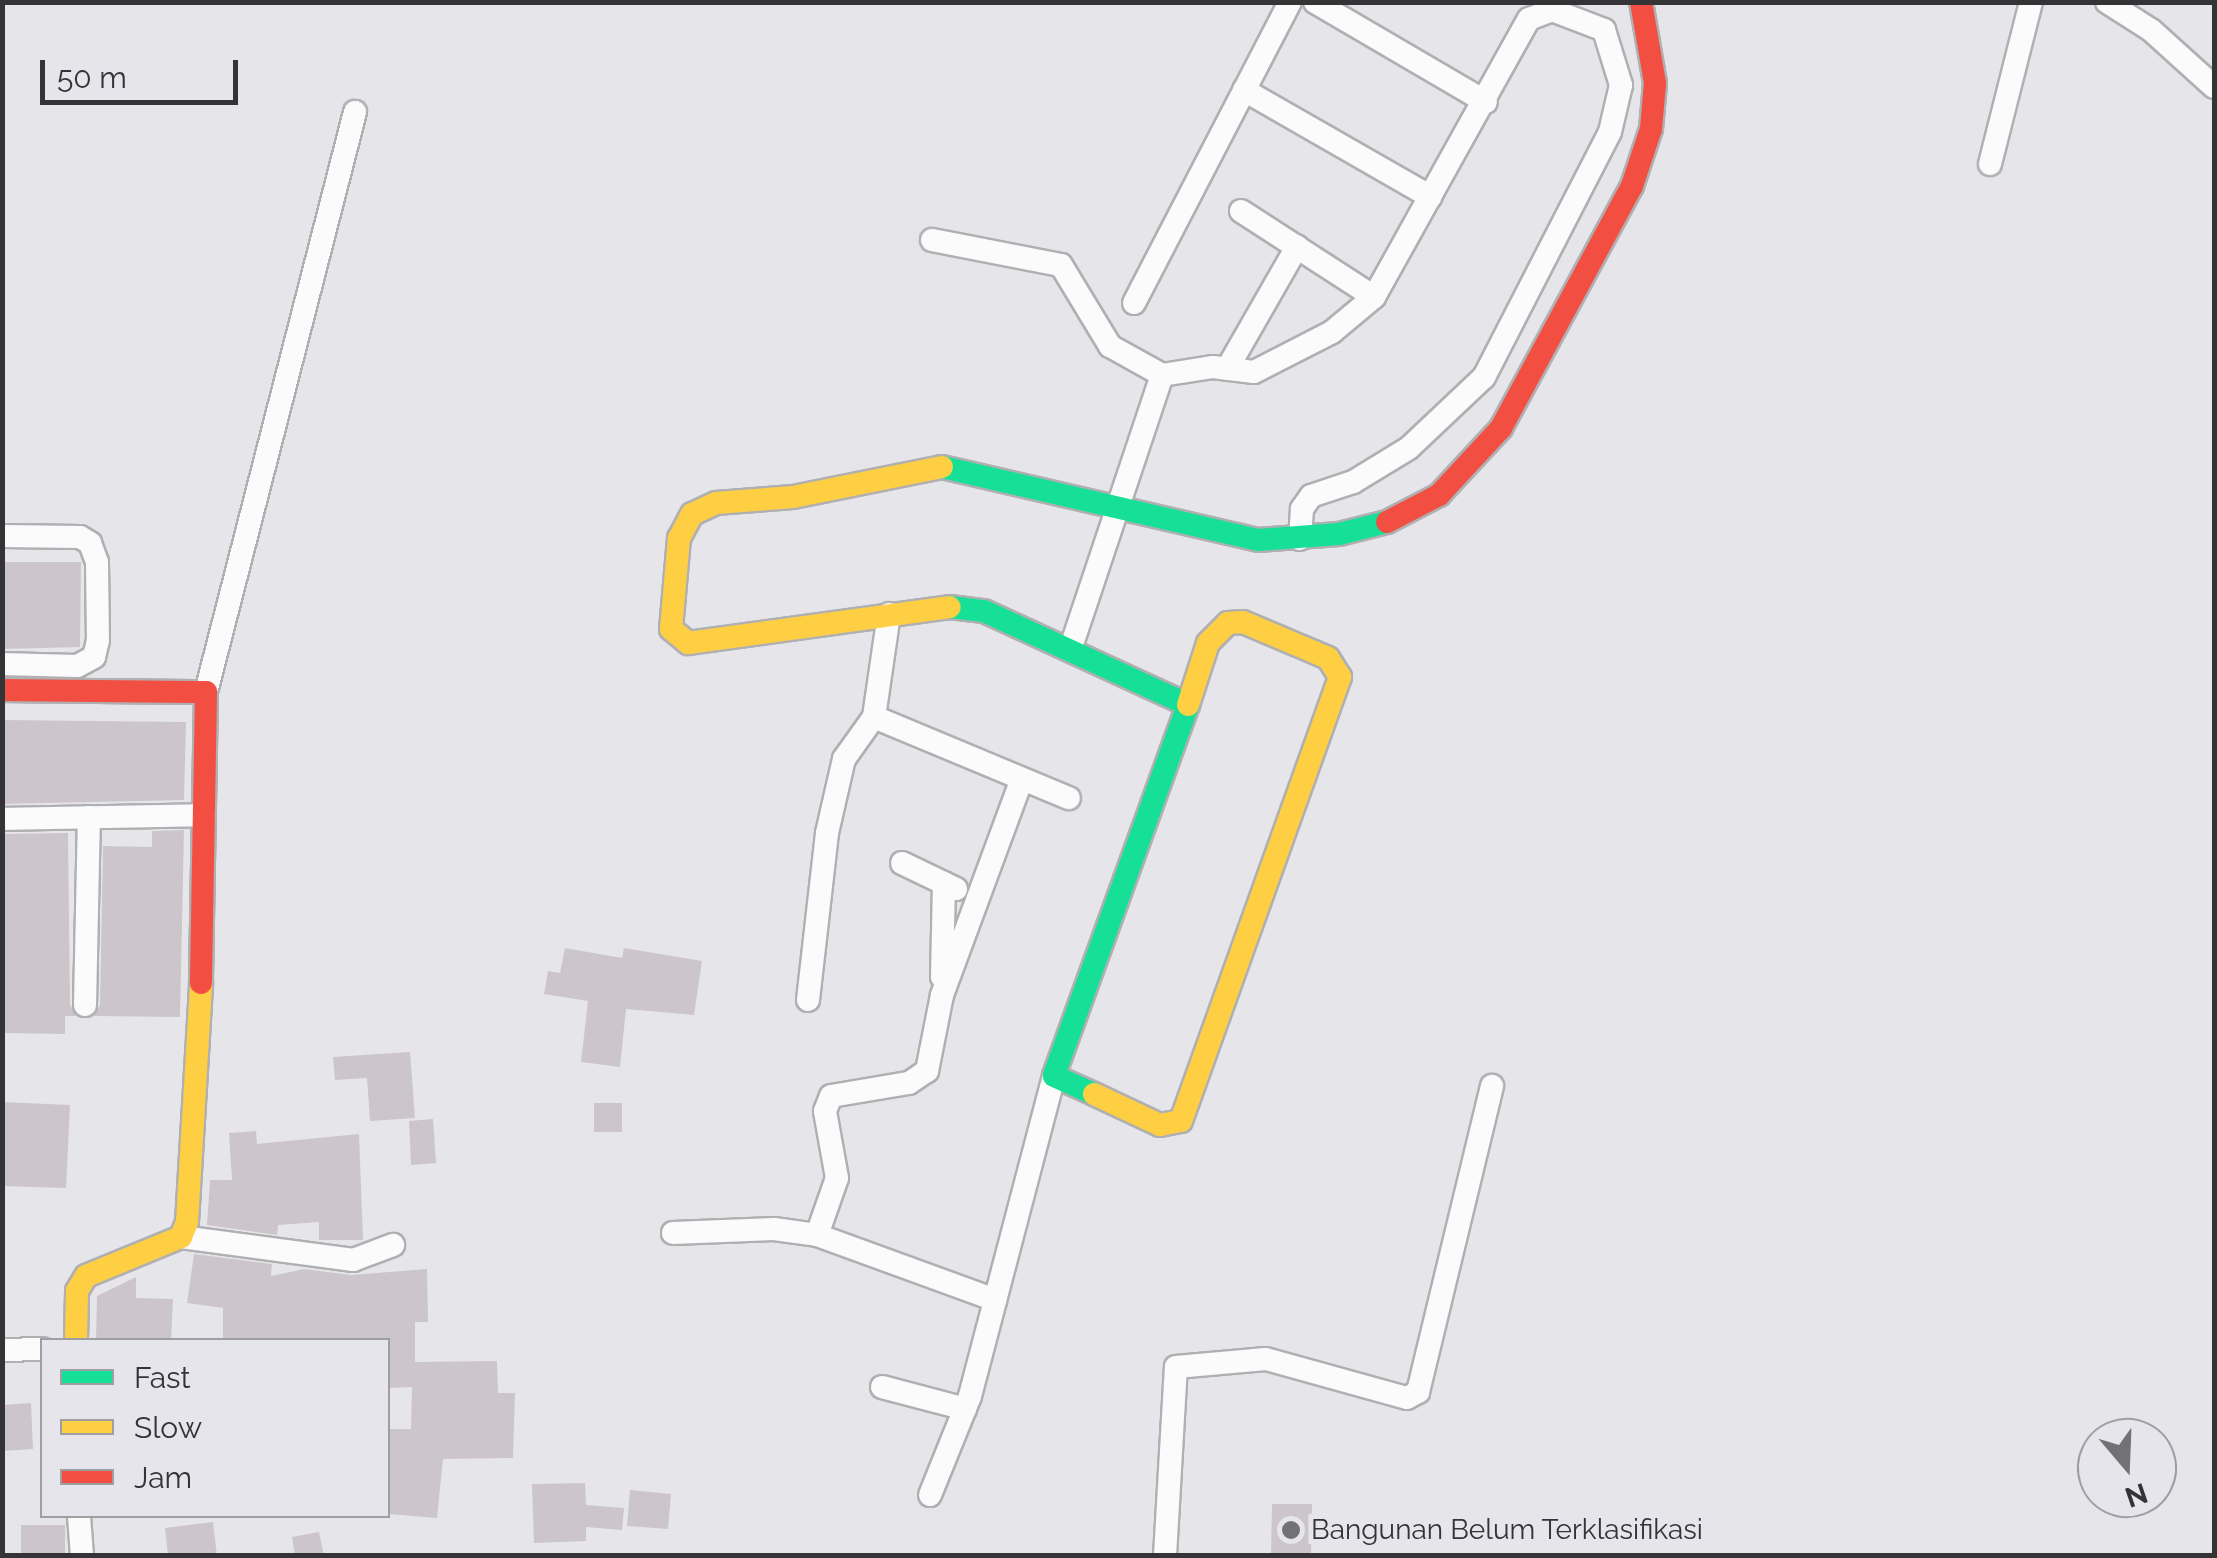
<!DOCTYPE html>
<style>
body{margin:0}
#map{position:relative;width:2217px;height:1558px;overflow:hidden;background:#e6e6ea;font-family:Raleway,sans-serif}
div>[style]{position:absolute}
.building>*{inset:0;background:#ccc6cb}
.roads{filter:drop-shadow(2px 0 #b0b0b2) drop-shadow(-2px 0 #b0b0b2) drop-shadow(0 2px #b0b0b2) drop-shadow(0 -2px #b0b0b2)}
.street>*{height:22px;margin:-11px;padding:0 11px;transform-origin:11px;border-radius:11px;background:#fbfbfc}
.fast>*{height:22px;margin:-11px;padding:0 11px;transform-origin:11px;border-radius:11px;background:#16e098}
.slow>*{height:22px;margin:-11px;padding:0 11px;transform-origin:11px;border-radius:11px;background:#ffcf43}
.jam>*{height:22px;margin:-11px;padding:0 11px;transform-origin:11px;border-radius:11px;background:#f24e42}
.dots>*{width:28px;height:28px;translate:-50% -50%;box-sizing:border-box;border:5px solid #e5e5eb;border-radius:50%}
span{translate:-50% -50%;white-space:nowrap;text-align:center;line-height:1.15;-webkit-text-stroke:10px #e5e5eb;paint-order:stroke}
.poi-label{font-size:28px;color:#343336}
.left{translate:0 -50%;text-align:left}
.frame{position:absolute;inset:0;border:5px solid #343336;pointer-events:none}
.legend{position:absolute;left:40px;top:1338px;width:350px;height:180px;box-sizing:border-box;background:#e5e5eb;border:2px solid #9e9ea3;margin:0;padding:12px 18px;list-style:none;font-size:30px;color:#343336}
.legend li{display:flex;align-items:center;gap:20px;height:50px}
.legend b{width:50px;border:2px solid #9e9ea3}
.north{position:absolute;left:2077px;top:1418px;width:100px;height:100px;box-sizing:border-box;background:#e5e5eb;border:2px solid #9e9ea3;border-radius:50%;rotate:161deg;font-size:28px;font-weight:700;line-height:40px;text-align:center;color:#343336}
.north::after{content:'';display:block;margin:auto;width:35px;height:45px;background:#727275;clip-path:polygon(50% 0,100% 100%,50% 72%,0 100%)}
.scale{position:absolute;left:40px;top:60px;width:198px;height:45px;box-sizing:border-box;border:5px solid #343336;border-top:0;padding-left:12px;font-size:30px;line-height:35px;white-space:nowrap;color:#343336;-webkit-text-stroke:8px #e5e5eb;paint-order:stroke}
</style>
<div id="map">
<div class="building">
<div style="clip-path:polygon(2px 562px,81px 562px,80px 647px,2px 649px)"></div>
<div style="clip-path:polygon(2px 720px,186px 722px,184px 800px,2px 804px)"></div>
<div style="clip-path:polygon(184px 830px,180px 1017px,94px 1016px,100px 1005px,103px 846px,152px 847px,152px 831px)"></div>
<div style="clip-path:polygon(68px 833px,70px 1005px,76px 1016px,65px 1016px,65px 1034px,2px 1033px,2px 834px)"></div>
<div style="clip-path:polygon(565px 948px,622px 958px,624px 948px,702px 961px,694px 1015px,626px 1009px,620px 1067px,581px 1062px,588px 1001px,544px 994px,548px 971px,560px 973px)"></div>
<div style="clip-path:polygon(410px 1052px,415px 1118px,370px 1121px,367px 1078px,335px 1080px,333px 1057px)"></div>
<div style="clip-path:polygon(2px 1102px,70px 1105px,66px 1188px,2px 1186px)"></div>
<div style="clip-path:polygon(594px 1103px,622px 1103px,622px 1132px,594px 1132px)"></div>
<div style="clip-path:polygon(433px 1119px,436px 1163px,411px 1165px,409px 1121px)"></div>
<div style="clip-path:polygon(256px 1131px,257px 1144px,359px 1134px,363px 1240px,319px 1240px,319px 1222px,278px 1225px,277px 1235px,207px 1225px,210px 1180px,232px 1180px,229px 1133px)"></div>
<div style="clip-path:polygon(194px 1254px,272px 1264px,271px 1276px,304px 1269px,351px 1275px,427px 1269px,428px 1322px,415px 1322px,415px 1362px,497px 1361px,498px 1393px,515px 1393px,513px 1458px,443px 1459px,437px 1518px,388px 1514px,390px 1429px,411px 1429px,412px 1387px,388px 1388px,388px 1340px,223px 1340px,223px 1308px,187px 1303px)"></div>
<div style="clip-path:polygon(136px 1277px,136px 1298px,173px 1299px,171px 1340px,96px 1338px,97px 1296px)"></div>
<div style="clip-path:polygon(31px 1403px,33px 1449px,2px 1451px,2px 1405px)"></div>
<div style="clip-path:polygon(585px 1483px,586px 1505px,624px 1508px,622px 1530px,586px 1527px,586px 1541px,534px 1543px,532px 1484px)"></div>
<div style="clip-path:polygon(630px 1490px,671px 1494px,668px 1529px,627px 1526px)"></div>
<div style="clip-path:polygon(1272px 1504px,1312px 1504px,1311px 1556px,1271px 1556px)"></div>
<div style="clip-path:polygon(213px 1522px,217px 1556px,168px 1556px,165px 1528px)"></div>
<div style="clip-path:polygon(21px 1525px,65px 1525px,65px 1556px,21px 1556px)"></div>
<div style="clip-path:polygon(319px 1532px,324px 1556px,295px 1556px,292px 1537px)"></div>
</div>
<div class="roads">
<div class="street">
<div style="left:1315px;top:2px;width:198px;rotate:30.3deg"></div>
<div style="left:2107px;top:2px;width:52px;rotate:32.5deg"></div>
<div style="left:2151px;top:30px;width:85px;rotate:42.1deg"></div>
<div style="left:1244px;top:90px;width:215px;rotate:29.8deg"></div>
<div style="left:1990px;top:164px;width:167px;rotate:-75.8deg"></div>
<div style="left:1241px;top:211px;width:158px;rotate:32.9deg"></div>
<div style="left:932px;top:240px;width:131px;rotate:11deg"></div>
<div style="left:1061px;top:265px;width:95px;rotate:58.8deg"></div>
<div style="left:1110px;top:346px;width:60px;rotate:29.1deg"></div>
<div style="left:1134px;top:303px;width:339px;rotate:-62.6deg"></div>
<div style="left:1227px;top:369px;width:141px;rotate:-60.2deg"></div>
<div style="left:2px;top:536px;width:78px;rotate:0.7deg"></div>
<div style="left:80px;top:537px;width:12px;rotate:31deg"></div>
<div style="left:90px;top:543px;width:20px;rotate:70deg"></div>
<div style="left:97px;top:562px;width:78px;rotate:89.3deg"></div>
<div style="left:98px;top:640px;width:17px;rotate:103deg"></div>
<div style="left:94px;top:657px;width:19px;rotate:152deg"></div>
<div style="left:77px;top:666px;width:75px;rotate:-178.5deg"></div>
<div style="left:889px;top:614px;width:104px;rotate:98.3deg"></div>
<div style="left:874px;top:717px;width:211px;rotate:22.6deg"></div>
<div style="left:1070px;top:650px;width:290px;rotate:-71.5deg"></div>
<div style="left:1162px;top:375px;width:52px;rotate:-8.9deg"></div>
<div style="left:1213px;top:367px;width:41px;rotate:7deg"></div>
<div style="left:1254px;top:372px;width:88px;rotate:-27.1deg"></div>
<div style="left:1332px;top:332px;width:55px;rotate:-39.8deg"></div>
<div style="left:1374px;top:297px;width:318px;rotate:-60.9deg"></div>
<div style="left:1529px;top:19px;width:25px;rotate:-21deg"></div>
<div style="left:1552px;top:10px;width:56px;rotate:21deg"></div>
<div style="left:1604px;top:30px;width:58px;rotate:72.8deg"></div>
<div style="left:1621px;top:85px;width:48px;rotate:103.2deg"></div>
<div style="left:1610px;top:132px;width:276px;rotate:117.2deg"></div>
<div style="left:1484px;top:377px;width:103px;rotate:136.6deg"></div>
<div style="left:1409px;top:448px;width:66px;rotate:148.7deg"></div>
<div style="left:1353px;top:482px;width:44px;rotate:161.6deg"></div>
<div style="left:1311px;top:496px;width:16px;rotate:125deg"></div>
<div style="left:1302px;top:509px;width:30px;rotate:94deg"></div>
<div style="left:206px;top:692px;width:599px;rotate:-75.59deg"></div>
<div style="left:2px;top:819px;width:202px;rotate:-1.1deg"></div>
<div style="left:902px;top:863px;width:60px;rotate:25.7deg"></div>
<div style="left:942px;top:977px;width:94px;rotate:-88.8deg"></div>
<div style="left:808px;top:1000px;width:168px;rotate:-83.5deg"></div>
<div style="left:827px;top:833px;width:76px;rotate:-77.1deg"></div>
<div style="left:844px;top:759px;width:52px;rotate:-54.5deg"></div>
<div style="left:85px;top:1005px;width:188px;rotate:-88.8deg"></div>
<div style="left:673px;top:1233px;width:101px;rotate:-2.3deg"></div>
<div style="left:774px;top:1229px;width:43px;rotate:7.9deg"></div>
<div style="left:817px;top:1235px;width:190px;rotate:20deg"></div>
<div style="left:817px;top:1235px;width:60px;rotate:-70.7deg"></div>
<div style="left:837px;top:1178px;width:68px;rotate:-100.2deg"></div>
<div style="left:825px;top:1111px;width:16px;rotate:-68deg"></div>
<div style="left:831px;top:1096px;width:79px;rotate:-9.5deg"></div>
<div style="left:909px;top:1083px;width:22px;rotate:-34deg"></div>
<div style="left:927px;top:1071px;width:77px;rotate:-78.8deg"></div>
<div style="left:942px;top:995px;width:230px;rotate:-69.7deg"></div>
<div style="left:181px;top:1237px;width:174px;rotate:7.6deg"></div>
<div style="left:353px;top:1260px;width:43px;rotate:-20.6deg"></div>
<div style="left:2px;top:1350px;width:40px;rotate:-1.4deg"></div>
<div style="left:882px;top:1387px;width:86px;rotate:14.8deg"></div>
<div style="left:930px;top:1495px;width:107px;rotate:-68deg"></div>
<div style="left:970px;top:1396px;width:331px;rotate:-75.3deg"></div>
<div style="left:79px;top:1516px;width:40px;rotate:85.7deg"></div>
<div style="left:1165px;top:1556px;width:189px;rotate:-86.7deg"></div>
<div style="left:1176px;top:1367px;width:90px;rotate:-5.1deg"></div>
<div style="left:1266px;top:1359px;width:146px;rotate:15.5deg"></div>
<div style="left:1407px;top:1398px;width:13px;rotate:-29deg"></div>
<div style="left:1418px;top:1392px;width:315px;rotate:-76.4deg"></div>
</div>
<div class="fast">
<div style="left:942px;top:467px;width:324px;rotate:13deg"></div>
<div style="left:1258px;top:540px;width:81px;rotate:-4.2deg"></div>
<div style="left:1339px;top:534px;width:49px;rotate:-14deg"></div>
<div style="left:950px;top:607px;width:34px;rotate:7deg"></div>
<div style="left:984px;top:611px;width:225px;rotate:24.7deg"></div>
<div style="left:1188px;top:705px;width:394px;rotate:109.9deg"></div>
<div style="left:1054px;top:1076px;width:44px;rotate:24.2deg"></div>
</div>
<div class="slow">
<div style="left:942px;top:467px;width:152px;rotate:168.6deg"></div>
<div style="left:793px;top:497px;width:77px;rotate:175.5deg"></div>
<div style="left:716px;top:503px;width:26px;rotate:155deg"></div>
<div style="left:692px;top:514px;width:27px;rotate:118deg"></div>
<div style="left:679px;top:538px;width:91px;rotate:95deg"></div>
<div style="left:671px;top:629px;width:22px;rotate:39deg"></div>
<div style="left:688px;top:643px;width:264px;rotate:-7.8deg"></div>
<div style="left:1094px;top:1094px;width:73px;rotate:25.2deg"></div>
<div style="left:1160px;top:1125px;width:21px;rotate:-11deg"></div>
<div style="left:1181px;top:1121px;width:472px;rotate:-70.3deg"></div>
<div style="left:1340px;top:677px;width:22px;rotate:-122deg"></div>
<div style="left:1328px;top:658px;width:92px;rotate:-157deg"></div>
<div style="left:1243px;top:622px;width:15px;rotate:176deg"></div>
<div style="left:1228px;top:623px;width:28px;rotate:135deg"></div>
<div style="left:1208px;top:643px;width:65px;rotate:107.9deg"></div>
<div style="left:76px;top:1340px;width:49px;rotate:-88.8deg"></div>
<div style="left:77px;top:1291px;width:17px;rotate:-59deg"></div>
<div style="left:86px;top:1276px;width:103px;rotate:-22.3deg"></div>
<div style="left:181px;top:1237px;width:16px;rotate:-68deg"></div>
<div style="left:187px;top:1222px;width:239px;rotate:-86.6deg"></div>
</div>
<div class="jam">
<div style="left:1387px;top:522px;width:59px;rotate:-27.4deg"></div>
<div style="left:1439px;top:495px;width:91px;rotate:-47.2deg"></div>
<div style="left:1501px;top:428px;width:275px;rotate:-61.6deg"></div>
<div style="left:1632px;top:186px;width:60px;rotate:-71.6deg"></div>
<div style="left:1651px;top:129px;width:46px;rotate:-85deg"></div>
<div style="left:1655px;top:83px;width:82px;rotate:-99.8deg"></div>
<div style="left:2px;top:690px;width:204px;rotate:0.6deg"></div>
<div style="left:206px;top:692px;width:291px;rotate:91deg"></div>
</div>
</div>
<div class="dots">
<div style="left:1291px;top:1530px;background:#727275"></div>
</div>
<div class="poi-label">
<span class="left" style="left:1311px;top:1530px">Bangunan Belum Terklasifikasi</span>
</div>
<div class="frame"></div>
<ul class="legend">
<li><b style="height:12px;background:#16e098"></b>Fast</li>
<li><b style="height:12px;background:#ffcf43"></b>Slow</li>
<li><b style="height:12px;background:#f24e42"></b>Jam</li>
</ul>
<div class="north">N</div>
<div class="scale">50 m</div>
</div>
